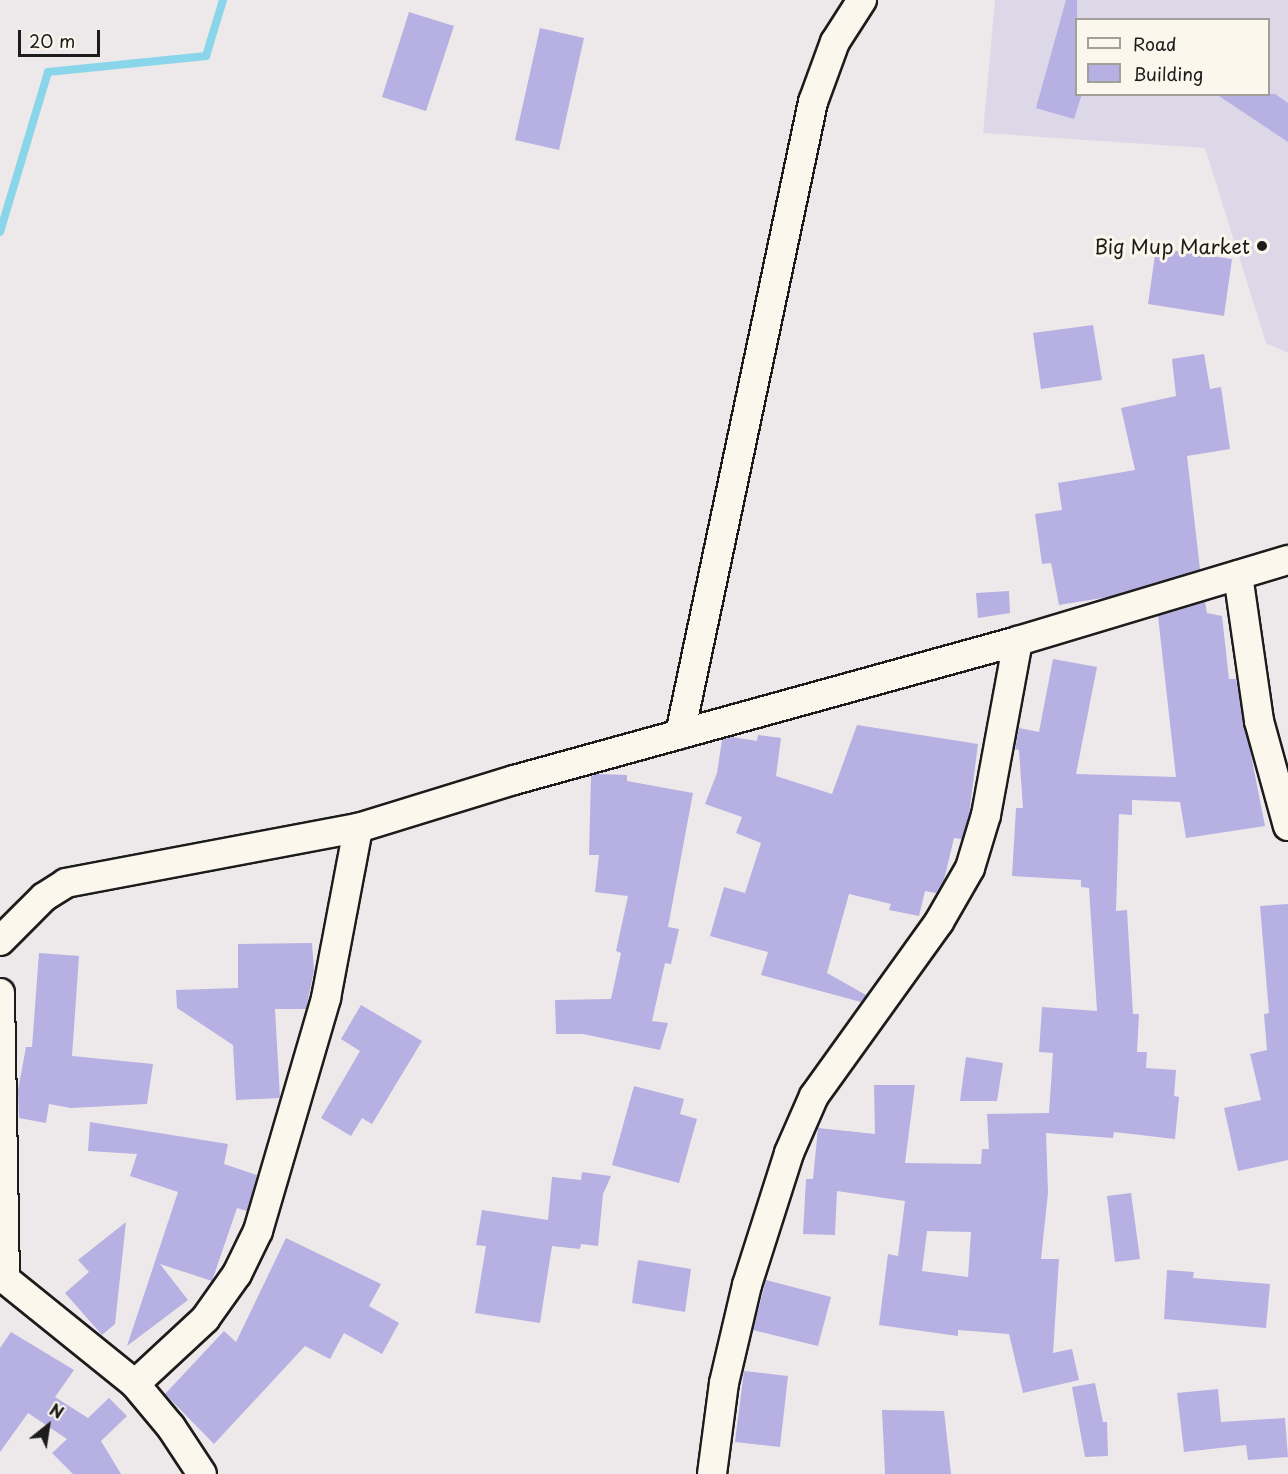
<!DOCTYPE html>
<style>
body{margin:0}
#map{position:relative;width:1288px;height:1474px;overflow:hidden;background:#ede9ea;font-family:"Playpen Sans",sans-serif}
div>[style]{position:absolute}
.built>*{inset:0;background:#ddd8e8}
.stream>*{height:8px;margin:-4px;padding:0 4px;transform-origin:4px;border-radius:4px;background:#89d5ea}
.building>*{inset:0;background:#b7b0e2}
.roads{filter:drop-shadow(2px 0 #1c1c1c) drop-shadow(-2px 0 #1c1c1c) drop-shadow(0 2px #1c1c1c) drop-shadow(0 -2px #1c1c1c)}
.minor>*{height:28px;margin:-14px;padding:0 14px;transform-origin:14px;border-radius:14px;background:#fbf7ec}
.dots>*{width:16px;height:16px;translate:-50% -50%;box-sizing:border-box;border:3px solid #fbf7ec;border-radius:50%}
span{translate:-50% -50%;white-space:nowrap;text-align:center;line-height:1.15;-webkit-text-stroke:6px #fbf7ec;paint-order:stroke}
.poi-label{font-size:20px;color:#1c1c1c}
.right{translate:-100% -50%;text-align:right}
.legend{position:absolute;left:1075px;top:18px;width:195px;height:78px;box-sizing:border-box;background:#fbf7ec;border:2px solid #a29f99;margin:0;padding:8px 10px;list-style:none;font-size:18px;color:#1c1c1c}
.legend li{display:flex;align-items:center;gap:12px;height:30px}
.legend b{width:30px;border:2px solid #a29f99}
.north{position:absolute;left:18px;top:1396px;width:60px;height:60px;-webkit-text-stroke:4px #fbf7ec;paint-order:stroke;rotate:30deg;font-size:16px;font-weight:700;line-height:24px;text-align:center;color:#1c1c1c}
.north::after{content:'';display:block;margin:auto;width:21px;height:27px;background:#1c1c1c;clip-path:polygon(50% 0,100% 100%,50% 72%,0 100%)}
.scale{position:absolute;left:18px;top:30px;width:82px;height:27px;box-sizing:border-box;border:3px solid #1c1c1c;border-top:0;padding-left:8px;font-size:18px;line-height:21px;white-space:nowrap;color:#1c1c1c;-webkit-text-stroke:4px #fbf7ec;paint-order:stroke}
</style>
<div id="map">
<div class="built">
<div style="clip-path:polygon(evenodd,995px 0,1288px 0,1288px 353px,1266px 343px,1205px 148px,983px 133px,995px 0,1076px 20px,1268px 20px,1268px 94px,1076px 94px,1076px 20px)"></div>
</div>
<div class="stream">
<div style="left:0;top:232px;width:167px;rotate:-73.3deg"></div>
<div style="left:48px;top:72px;width:159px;rotate:-5.8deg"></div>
<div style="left:206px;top:56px;width:59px;rotate:-73.1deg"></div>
</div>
<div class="building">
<div style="clip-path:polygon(1066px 0,1077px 0,1077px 94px,1082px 94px,1074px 119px,1036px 108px)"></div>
<div style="clip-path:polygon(409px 12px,454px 26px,426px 111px,382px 97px)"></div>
<div style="clip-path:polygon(540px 28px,584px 38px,559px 150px,515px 140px)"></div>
<div style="clip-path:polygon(1216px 94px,1275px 94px,1288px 103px,1288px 142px)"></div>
<div style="clip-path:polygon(1156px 248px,1232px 259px,1224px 316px,1148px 304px)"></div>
<div style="clip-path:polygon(1093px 325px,1102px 380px,1041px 389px,1033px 333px)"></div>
<div style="clip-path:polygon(1204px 354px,1210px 389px,1221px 387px,1230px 449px,1187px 456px,1200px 569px,1108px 597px,1059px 605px,1051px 563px,1042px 564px,1035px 514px,1062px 510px,1058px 483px,1135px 470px,1121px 408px,1176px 396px,1172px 359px)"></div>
<div style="clip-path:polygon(1009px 591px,1010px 613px,978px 618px,976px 593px)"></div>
<div style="clip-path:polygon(evenodd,1205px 602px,1207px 613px,1222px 616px,1229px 679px,1236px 679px,1265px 826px,1186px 838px,1180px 802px,1132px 800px,1132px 815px,1119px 814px,1116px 911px,1127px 910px,1133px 1014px,1139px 1014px,1137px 1052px,1147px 1052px,1146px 1068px,1176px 1070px,1174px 1096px,1179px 1097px,1175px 1139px,1114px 1132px,1113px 1138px,1046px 1133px,1048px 1193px,1041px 1259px,1059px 1259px,1053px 1353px,1072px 1349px,1079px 1380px,1023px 1393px,1009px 1334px,958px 1330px,958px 1336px,879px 1325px,888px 1254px,898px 1256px,905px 1201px,837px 1191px,835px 1235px,803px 1234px,806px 1179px,813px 1179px,818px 1128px,875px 1134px,874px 1085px,915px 1085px,905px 1163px,981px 1164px,982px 1149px,989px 1149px,987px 1114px,1049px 1113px,1053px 1053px,1039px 1052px,1042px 1007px,1097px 1011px,1089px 888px,1081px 887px,1081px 880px,1012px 876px,1016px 808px,1023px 808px,1019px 750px,1015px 749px,1019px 728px,1039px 732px,1053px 659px,1097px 667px,1076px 774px,1176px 777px,1158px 616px,1205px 602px,927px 1231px,971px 1232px,968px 1277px,922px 1271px,927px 1231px)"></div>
<div style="clip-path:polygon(857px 725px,978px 744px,969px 815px,962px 839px,954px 838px,944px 880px,936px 893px,925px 891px,919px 916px,889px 910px,891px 904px,849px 894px,827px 973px,866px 995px,861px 1002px,761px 975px,768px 952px,710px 936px,724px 887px,745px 893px,761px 843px,736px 833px,742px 817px,705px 804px,717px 773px,722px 740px,732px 737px,757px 741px,758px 735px,781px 738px,776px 776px,832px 794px)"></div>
<div style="clip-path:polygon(597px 774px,627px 775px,627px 781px,693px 793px,668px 927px,679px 929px,671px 964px,665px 963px,652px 1021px,668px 1023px,660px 1050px,583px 1034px,556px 1034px,555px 1000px,611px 999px,621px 953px,616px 951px,628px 896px,595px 892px,599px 855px,589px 855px,591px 776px)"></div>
<div style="clip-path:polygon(1288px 904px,1288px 1160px,1238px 1171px,1224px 1108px,1261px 1100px,1250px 1054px,1267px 1050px,1264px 1014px,1269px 1013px,1260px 906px)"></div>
<div style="clip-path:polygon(312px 943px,314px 970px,306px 1009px,275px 1009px,280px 1098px,236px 1100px,233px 1045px,177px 1008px,176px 990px,238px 988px,238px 944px)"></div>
<div style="clip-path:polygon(39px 953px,79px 956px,72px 1056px,153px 1064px,147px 1104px,71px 1108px,49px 1104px,46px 1123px,19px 1118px,18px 1090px,26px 1047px,32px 1047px)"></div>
<div style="clip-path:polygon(361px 1005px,422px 1041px,372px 1124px,362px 1118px,351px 1136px,321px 1118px,360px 1051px,341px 1039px)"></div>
<div style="clip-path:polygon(966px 1057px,1003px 1063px,997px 1101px,960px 1101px)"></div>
<div style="clip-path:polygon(634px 1086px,684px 1099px,680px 1114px,697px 1119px,679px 1183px,612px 1165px)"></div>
<div style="clip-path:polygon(90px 1122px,228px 1144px,224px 1164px,257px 1175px,247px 1211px,237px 1208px,212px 1281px,160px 1264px,188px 1300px,127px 1346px,178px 1192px,130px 1176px,137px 1154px,88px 1151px)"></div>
<div style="clip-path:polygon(582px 1172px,611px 1176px,603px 1194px,598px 1246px,581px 1244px,580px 1249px,552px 1246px,540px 1323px,475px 1313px,486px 1246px,476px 1245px,482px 1210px,548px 1220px,552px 1177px,581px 1180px)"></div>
<div style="clip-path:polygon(1131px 1193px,1140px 1259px,1115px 1262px,1107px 1196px)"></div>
<div style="clip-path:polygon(126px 1222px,115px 1324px,102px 1335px,65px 1293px,89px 1272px,78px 1260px)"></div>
<div style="clip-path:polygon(286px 1238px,381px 1284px,369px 1306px,399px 1323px,382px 1354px,344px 1333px,330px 1359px,305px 1346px,214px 1444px,165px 1394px,224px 1331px,236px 1342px)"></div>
<div style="clip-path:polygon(638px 1260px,691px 1269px,685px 1312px,632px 1303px)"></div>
<div style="clip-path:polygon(1167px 1270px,1194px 1272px,1193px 1278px,1270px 1284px,1266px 1328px,1164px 1319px)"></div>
<div style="clip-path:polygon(766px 1280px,831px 1297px,818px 1346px,753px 1330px)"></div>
<div style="clip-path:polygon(11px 1332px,74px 1370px,55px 1397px,88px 1418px,109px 1398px,127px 1416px,101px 1441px,121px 1474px,73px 1474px,52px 1453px,67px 1439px,28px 1413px,0 1452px,0 1348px)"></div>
<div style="clip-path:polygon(744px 1371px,788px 1376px,780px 1447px,735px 1442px)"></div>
<div style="clip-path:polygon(1095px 1383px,1103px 1422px,1107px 1422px,1108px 1456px,1085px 1457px,1072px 1387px)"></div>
<div style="clip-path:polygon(1218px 1389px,1221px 1422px,1285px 1418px,1288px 1457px,1248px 1460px,1246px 1445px,1184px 1452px,1177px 1393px)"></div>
<div style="clip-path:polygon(882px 1410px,944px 1411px,951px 1474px,885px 1474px)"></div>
</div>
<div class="roads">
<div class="minor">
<div style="left:1238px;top:575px;width:148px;rotate:81.8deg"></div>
<div style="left:1259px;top:721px;width:109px;rotate:74.6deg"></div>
<div style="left:680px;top:734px;width:646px;rotate:-78.12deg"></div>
<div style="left:813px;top:102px;width:64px;rotate:-69.9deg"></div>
<div style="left:835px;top:42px;width:50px;rotate:-57.3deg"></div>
<div style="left:0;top:941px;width:62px;rotate:-45deg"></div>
<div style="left:44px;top:897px;width:26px;rotate:-32deg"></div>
<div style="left:66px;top:883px;width:297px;rotate:-10.7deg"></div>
<div style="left:358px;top:828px;width:163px;rotate:-17.1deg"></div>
<div style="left:514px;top:780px;width:523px;rotate:-15.42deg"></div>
<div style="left:1018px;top:641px;width:282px;rotate:-16.7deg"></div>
<div style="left:0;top:993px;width:286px;rotate:89deg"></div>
<div style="left:5px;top:1279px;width:167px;rotate:38.9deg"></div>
<div style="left:135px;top:1384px;width:56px;rotate:50.1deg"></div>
<div style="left:171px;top:1427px;width:56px;rotate:56.6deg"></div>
<div style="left:135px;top:1384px;width:96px;rotate:-42.9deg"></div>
<div style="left:205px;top:1319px;width:55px;rotate:-54.6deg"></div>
<div style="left:237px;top:1274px;width:48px;rotate:-64deg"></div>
<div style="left:258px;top:1231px;width:243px;rotate:-73.7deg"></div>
<div style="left:326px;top:998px;width:173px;rotate:-79.3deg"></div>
<div style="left:712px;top:1474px;width:92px;rotate:-82.5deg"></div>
<div style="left:724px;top:1383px;width:101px;rotate:-76.8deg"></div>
<div style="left:747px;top:1285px;width:139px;rotate:-72.3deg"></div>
<div style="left:789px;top:1153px;width:62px;rotate:-66.3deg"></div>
<div style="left:814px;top:1096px;width:214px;rotate:-54.3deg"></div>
<div style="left:939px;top:922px;width:62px;rotate:-60.1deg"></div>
<div style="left:970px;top:868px;width:55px;rotate:-73.2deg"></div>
<div style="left:986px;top:815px;width:177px;rotate:-79.6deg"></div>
</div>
</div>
<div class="dots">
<div style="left:1262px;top:246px;background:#1c1c1c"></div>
</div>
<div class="poi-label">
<span class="right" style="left:1250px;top:246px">Big Mup Market</span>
</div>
<ul class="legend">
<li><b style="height:8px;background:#fbf7ec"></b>Road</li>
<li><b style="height:16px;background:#b7b0e2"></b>Building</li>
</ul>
<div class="north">N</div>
<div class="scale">20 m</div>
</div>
